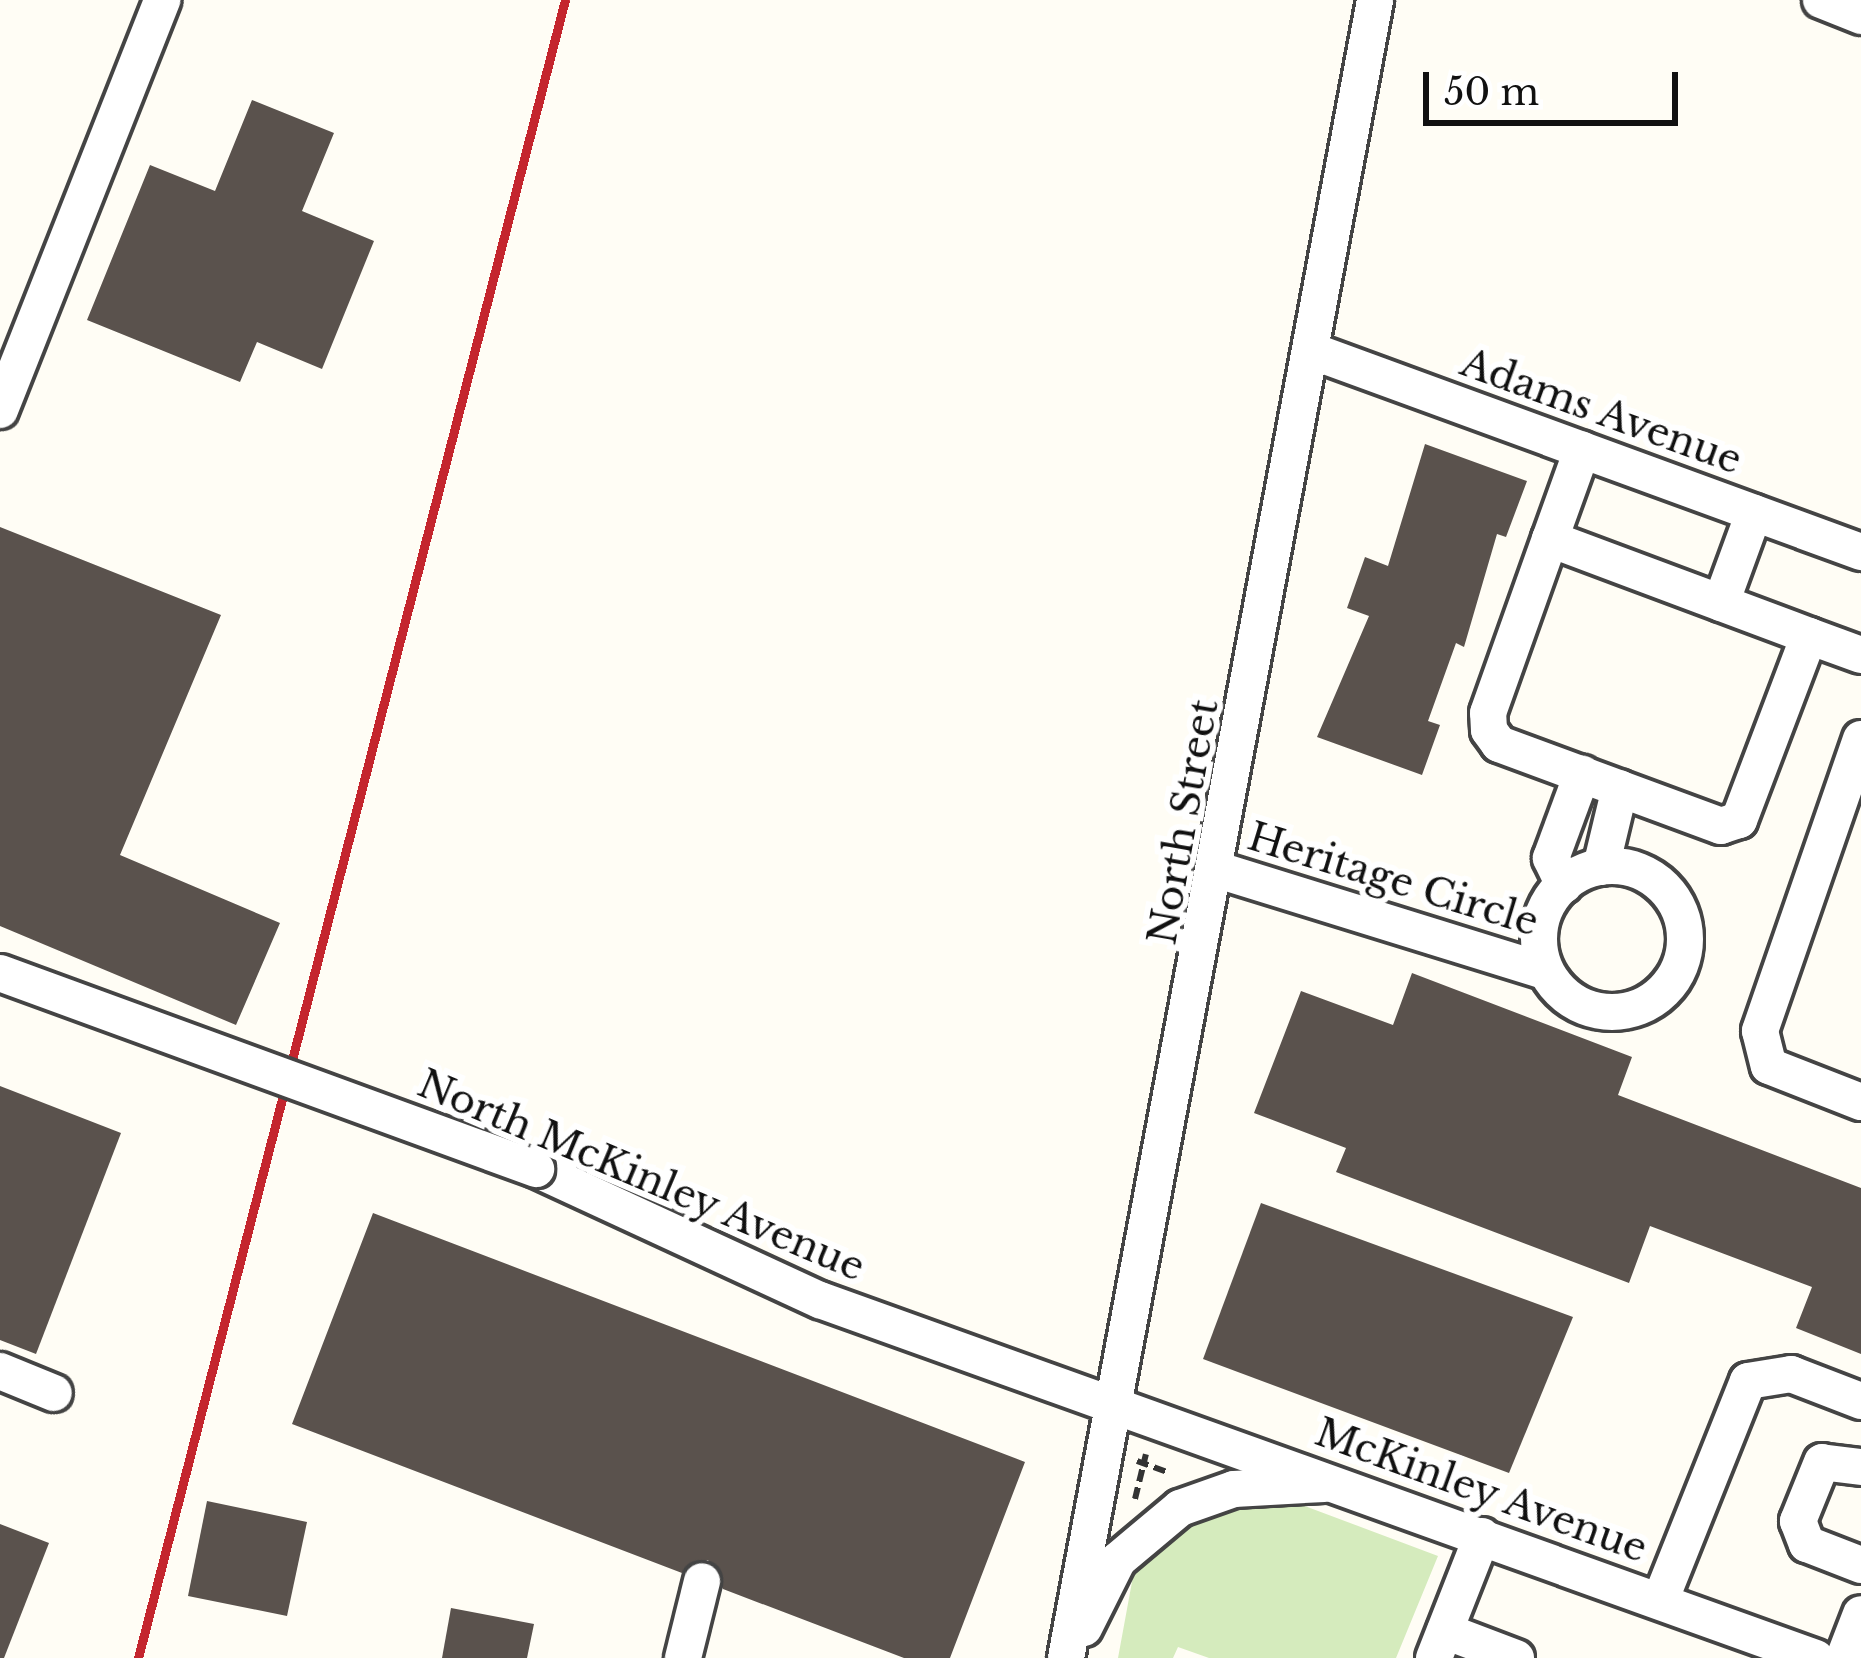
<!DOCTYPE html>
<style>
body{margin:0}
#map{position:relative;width:1861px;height:1658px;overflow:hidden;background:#fffdf5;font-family:"Libre Baskerville",serif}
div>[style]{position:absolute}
.green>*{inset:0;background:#d5ebbd}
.building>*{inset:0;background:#5a524d}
.path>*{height:6px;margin-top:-3px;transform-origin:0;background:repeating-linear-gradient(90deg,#333 0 12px,transparent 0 18px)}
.roads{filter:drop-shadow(3px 0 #444) drop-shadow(-3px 0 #444) drop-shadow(0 3px #444) drop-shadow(0 -3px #444)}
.minor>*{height:36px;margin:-18px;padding:0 18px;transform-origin:18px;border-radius:18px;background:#fff}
.minor>.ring{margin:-18px;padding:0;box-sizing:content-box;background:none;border:36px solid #fff;border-radius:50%}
.rail>*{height:9px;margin:-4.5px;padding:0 4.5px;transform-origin:4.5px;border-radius:4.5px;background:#c4262e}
.bridges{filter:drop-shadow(3px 0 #444) drop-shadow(-3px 0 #444) drop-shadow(0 3px #444) drop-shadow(0 -3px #444)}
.minor-bridge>*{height:36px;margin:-18px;padding:0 18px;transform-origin:18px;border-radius:18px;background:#fff}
span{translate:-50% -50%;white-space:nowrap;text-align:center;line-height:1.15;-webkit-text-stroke:12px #fff;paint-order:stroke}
.street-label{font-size:39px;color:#111}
.scale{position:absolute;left:1423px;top:72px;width:255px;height:54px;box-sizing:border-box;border:6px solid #111;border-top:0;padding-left:15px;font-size:36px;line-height:42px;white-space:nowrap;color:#111;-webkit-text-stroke:9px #fff;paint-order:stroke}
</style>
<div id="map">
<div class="green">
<div style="clip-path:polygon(1257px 1488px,1438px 1556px,1396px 1658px,1209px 1658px,1178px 1647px,1173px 1658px,1118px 1658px,1136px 1560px,1154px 1526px)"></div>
</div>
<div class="building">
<div style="clip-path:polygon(252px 100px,334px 133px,302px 211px,374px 241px,322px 369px,257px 342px,240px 382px,87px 320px,150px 165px,215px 191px)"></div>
<div style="clip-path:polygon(1425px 444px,1527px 481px,1506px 537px,1497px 534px,1464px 647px,1456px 643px,1428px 721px,1440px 725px,1422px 775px,1317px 737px,1369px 616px,1347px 608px,1365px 557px,1388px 566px)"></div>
<div style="clip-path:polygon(0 527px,221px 615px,120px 855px,280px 923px,236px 1025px,0 926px)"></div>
<div style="clip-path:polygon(1412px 973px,1632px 1057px,1618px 1095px,1861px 1188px,1861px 1354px,1796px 1328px,1812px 1287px,1650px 1226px,1629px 1283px,1336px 1172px,1346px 1148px,1254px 1113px,1301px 991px,1393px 1025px)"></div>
<div style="clip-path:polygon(0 1086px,121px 1133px,36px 1354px,0 1340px)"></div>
<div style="clip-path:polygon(1261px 1203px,1573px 1317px,1509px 1473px,1203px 1359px)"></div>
<div style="clip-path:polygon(373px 1213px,1025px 1462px,950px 1658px,904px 1658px,723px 1589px,708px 1560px,682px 1573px,292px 1424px)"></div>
<div style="clip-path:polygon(207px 1501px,307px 1522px,287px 1616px,188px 1596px)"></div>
<div style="clip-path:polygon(0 1524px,49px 1543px,4px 1658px,0 1658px)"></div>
<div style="clip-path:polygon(451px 1608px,534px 1624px,527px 1658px,442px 1658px)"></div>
</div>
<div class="path">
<div style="left:1137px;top:1461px;width:35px;rotate:20deg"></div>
<div style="left:1135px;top:1499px;width:46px;rotate:-76.3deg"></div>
</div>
<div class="roads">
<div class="minor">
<div style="left:1821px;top:0;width:43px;rotate:21.8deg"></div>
<div style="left:1312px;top:351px;width:585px;rotate:20.11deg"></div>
<div style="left:0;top:410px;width:441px;rotate:-68.4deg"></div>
<div style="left:1550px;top:539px;width:277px;rotate:20.5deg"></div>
<div style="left:1809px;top:636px;width:197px;rotate:110.8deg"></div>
<div style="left:1739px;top:820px;width:19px;rotate:162deg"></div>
<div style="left:1721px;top:826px;width:237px;rotate:-159.7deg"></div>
<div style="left:1499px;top:744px;width:17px;rotate:-126deg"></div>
<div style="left:1489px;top:730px;width:17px;rotate:-93deg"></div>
<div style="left:1488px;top:713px;width:185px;rotate:-70.4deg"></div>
<div style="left:1550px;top:539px;width:95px;rotate:-70.2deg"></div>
<div style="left:1721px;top:603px;width:96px;rotate:-69.9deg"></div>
<div style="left:1809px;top:636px;width:55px;rotate:20.1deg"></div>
<div style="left:1861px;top:739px;width:309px;rotate:109.1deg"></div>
<div style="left:1760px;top:1031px;width:36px;rotate:76deg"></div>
<div style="left:1769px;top:1066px;width:99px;rotate:21.4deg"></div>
<div class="ring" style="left:1539px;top:866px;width:110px;height:110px"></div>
<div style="left:1601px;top:867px;width:81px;rotate:-76.5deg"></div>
<div style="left:1218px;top:870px;width:341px;rotate:17.2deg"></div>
<div style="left:1564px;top:885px;width:30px;rotate:-116deg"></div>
<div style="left:1551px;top:858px;width:90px;rotate:-69.7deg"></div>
<div style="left:536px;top:1169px;width:313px;rotate:24.8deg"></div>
<div style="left:820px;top:1300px;width:1058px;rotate:19.77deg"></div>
<div style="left:0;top:1371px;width:58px;rotate:22.2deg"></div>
<div style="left:1861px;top:1467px;width:39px;rotate:-173deg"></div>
<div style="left:1822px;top:1462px;width:64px;rotate:112.1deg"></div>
<div style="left:1798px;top:1521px;width:25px;rotate:69deg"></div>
<div style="left:1807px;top:1544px;width:58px;rotate:21.3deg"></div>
<div style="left:1660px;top:1601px;width:237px;rotate:-68.2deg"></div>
<div style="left:1748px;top:1381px;width:44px;rotate:-9.2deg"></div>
<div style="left:1791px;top:1374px;width:75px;rotate:21.1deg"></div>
<div style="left:1084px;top:1628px;width:76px;rotate:-63.4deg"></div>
<div style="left:1118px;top:1560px;width:81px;rotate:-40deg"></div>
<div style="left:1180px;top:1508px;width:57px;rotate:-19.4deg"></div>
<div style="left:1234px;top:1489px;width:90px;rotate:-3.2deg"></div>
<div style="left:1445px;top:1631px;width:76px;rotate:20.8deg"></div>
<div style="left:683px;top:1658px;width:79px;rotate:-76.1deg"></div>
<div style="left:1066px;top:1658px;width:1687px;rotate:-79.44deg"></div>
<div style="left:1434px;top:1658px;width:131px;rotate:-68.5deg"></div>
<div style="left:1844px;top:1658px;width:47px;rotate:-68.9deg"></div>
</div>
</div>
<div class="rail">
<div style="left:138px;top:1658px;width:1712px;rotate:-75.56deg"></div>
</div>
<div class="bridges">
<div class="minor-bridge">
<div style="left:0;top:973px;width:571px;rotate:20.09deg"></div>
</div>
</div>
<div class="street-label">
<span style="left:1601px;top:412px;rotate:20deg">Adams Avenue</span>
<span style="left:1184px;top:822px;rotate:-80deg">North Street</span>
<span style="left:1393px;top:880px;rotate:17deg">Heritage Circle</span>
<span style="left:641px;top:1176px;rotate:23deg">North McKinley Avenue</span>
<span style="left:1481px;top:1491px;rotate:20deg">McKinley Avenue</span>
</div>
<div class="scale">50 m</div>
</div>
